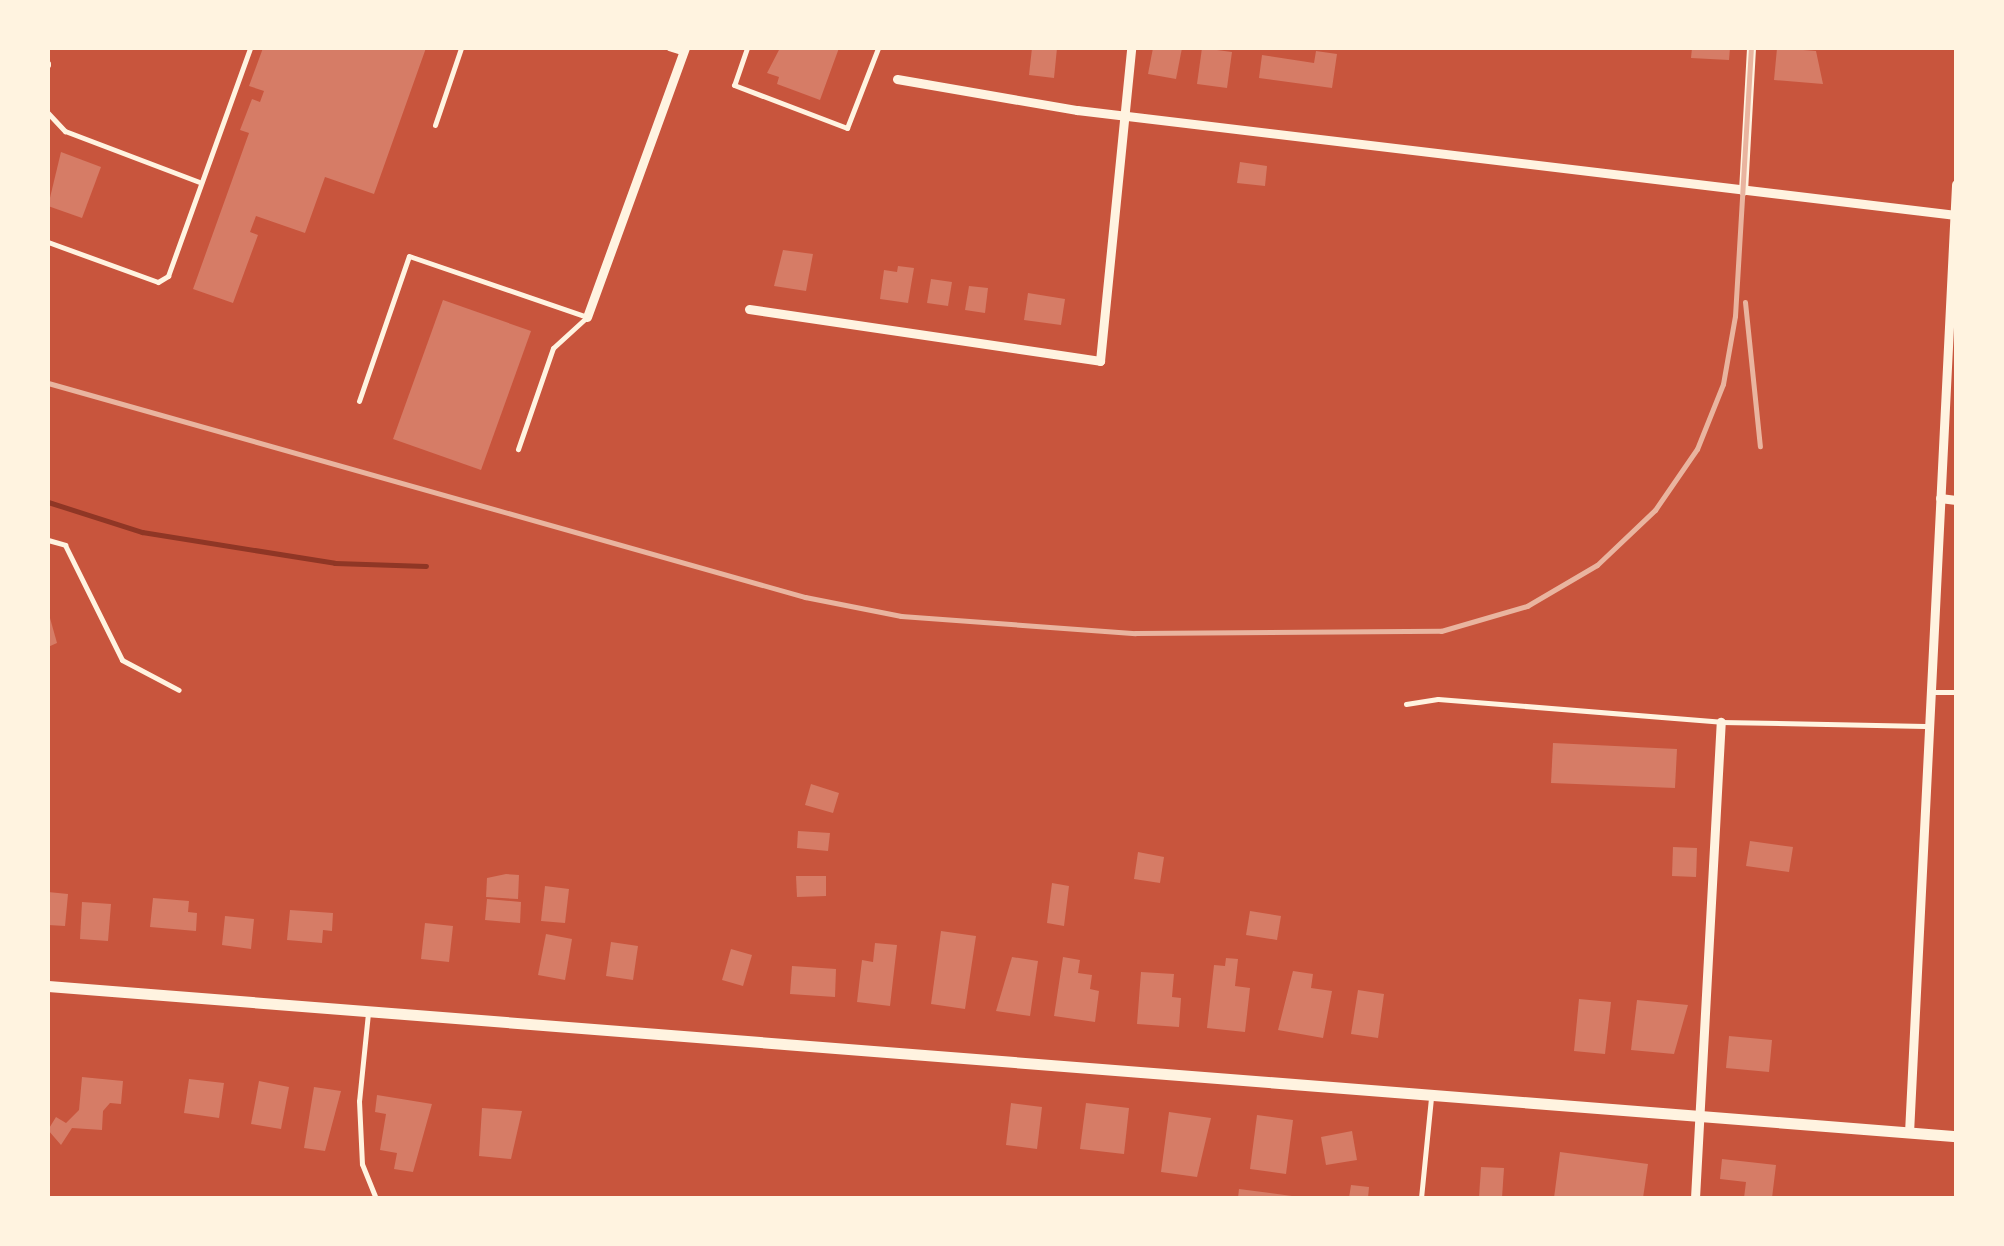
<!DOCTYPE html>
<style>
body{margin:0}
#map{position:relative;width:2004px;height:1246px;overflow:hidden;background:#c8553d;font-family:Montserrat,sans-serif}
div>[style]{position:absolute}
.stream>*{height:5px;margin:-2.5px;padding:0 2.5px;transform-origin:2.5px;border-radius:2.5px;background:#8f3625}
.building>*{inset:0;background:#d67c66}
.service>*{height:5px;margin:-2.5px;padding:0 2.5px;transform-origin:2.5px;border-radius:2.5px;background:#fff3e0}
.minor>*{height:9px;margin:-4.5px;padding:0 4.5px;transform-origin:4.5px;border-radius:4.5px;background:#fff3e0}
.tertiary>*{height:11px;margin:-5.5px;padding:0 5.5px;transform-origin:5.5px;border-radius:5.5px;background:#fff3e0}
.rail>*{height:5px;margin:-2.5px;padding:0 2.5px;transform-origin:2.5px;border-radius:2.5px;background:#e9b49f}
span{translate:-50% -50%;white-space:nowrap;text-align:center;line-height:1.15;-webkit-text-stroke:10px #fff3e0;paint-order:stroke}
.frame{position:absolute;inset:0;border:50px solid #fff3e0;pointer-events:none}
</style>
<div id="map">
<div class="stream">
<div style="left:48px;top:502px;width:99px;rotate:17.7deg"></div>
<div style="left:142px;top:532px;width:195px;rotate:9.1deg"></div>
<div style="left:335px;top:563px;width:91px;rotate:1.9deg"></div>
</div>
<div class="building">
<div style="clip-path:polygon(263px 48px,426px 48px,374px 194px,325px 177px,305px 233px,256px 216px,250px 232px,258px 235px,233px 303px,193px 289px,249px 133px,240px 130px,252px 99px,260px 102px,264px 91px,249px 86px)"></div>
<div style="clip-path:polygon(839px 48px,820px 100px,777px 84px,779px 77px,767px 73px,780px 48px)"></div>
<div style="clip-path:polygon(1032px 48px,1057px 48px,1054px 78px,1029px 75px)"></div>
<div style="clip-path:polygon(1153px 48px,1182px 48px,1176px 79px,1148px 74px)"></div>
<div style="clip-path:polygon(1202px 48px,1232px 52px,1227px 88px,1197px 84px)"></div>
<div style="clip-path:polygon(1692px 48px,1730px 48px,1729px 60px,1691px 58px)"></div>
<div style="clip-path:polygon(1777px 48px,1816px 51px,1823px 84px,1774px 80px)"></div>
<div style="clip-path:polygon(1316px 51px,1337px 54px,1332px 88px,1259px 78px,1262px 55px,1314px 63px)"></div>
<div style="clip-path:polygon(61px 152px,101px 167px,82px 218px,48px 206px)"></div>
<div style="clip-path:polygon(1240px 162px,1267px 166px,1265px 186px,1237px 183px)"></div>
<div style="clip-path:polygon(783px 250px,813px 254px,806px 291px,774px 286px)"></div>
<div style="clip-path:polygon(898px 266px,914px 268px,908px 303px,880px 299px,884px 270px,897px 272px)"></div>
<div style="clip-path:polygon(931px 279px,952px 282px,948px 306px,927px 303px)"></div>
<div style="clip-path:polygon(969px 286px,988px 288px,985px 313px,965px 310px)"></div>
<div style="clip-path:polygon(1028px 293px,1065px 299px,1061px 325px,1024px 320px)"></div>
<div style="clip-path:polygon(443px 300px,531px 331px,481px 470px,393px 439px)"></div>
<div style="clip-path:polygon(48px 611px,57px 643px,48px 647px)"></div>
<div style="clip-path:polygon(1553px 743px,1677px 749px,1675px 788px,1551px 783px)"></div>
<div style="clip-path:polygon(811px 784px,839px 793px,833px 813px,805px 805px)"></div>
<div style="clip-path:polygon(798px 831px,830px 833px,828px 851px,797px 848px)"></div>
<div style="clip-path:polygon(1750px 841px,1793px 847px,1789px 872px,1746px 866px)"></div>
<div style="clip-path:polygon(1673px 847px,1697px 848px,1696px 877px,1672px 876px)"></div>
<div style="clip-path:polygon(1138px 852px,1164px 857px,1160px 883px,1134px 879px)"></div>
<div style="clip-path:polygon(506px 874px,519px 875px,518px 899px,486px 897px,487px 878px)"></div>
<div style="clip-path:polygon(796px 876px,826px 876px,826px 896px,797px 897px)"></div>
<div style="clip-path:polygon(1052px 883px,1069px 886px,1064px 926px,1047px 923px)"></div>
<div style="clip-path:polygon(545px 886px,569px 889px,565px 923px,541px 921px)"></div>
<div style="clip-path:polygon(48px 892px,68px 894px,65px 926px,48px 925px)"></div>
<div style="clip-path:polygon(153px 898px,189px 901px,188px 912px,197px 913px,196px 931px,150px 927px)"></div>
<div style="clip-path:polygon(487px 899px,521px 902px,520px 923px,485px 920px)"></div>
<div style="clip-path:polygon(82px 902px,111px 904px,108px 941px,80px 939px)"></div>
<div style="clip-path:polygon(290px 910px,333px 913px,332px 931px,323px 930px,322px 943px,287px 940px)"></div>
<div style="clip-path:polygon(1250px 911px,1281px 916px,1277px 940px,1246px 935px)"></div>
<div style="clip-path:polygon(225px 916px,254px 919px,251px 949px,222px 945px)"></div>
<div style="clip-path:polygon(425px 923px,453px 926px,449px 962px,421px 959px)"></div>
<div style="clip-path:polygon(941px 931px,976px 936px,965px 1009px,931px 1004px)"></div>
<div style="clip-path:polygon(546px 934px,572px 939px,565px 980px,538px 975px)"></div>
<div style="clip-path:polygon(611px 942px,638px 946px,633px 980px,606px 976px)"></div>
<div style="clip-path:polygon(875px 943px,897px 945px,890px 1006px,857px 1002px,862px 960px,873px 962px)"></div>
<div style="clip-path:polygon(731px 949px,752px 955px,743px 986px,722px 980px)"></div>
<div style="clip-path:polygon(1012px 957px,1038px 961px,1030px 1016px,996px 1011px)"></div>
<div style="clip-path:polygon(1063px 957px,1080px 960px,1078px 973px,1092px 975px,1090px 989px,1099px 991px,1095px 1022px,1054px 1016px)"></div>
<div style="clip-path:polygon(1226px 958px,1238px 959px,1235px 986px,1250px 988px,1245px 1032px,1207px 1028px,1214px 965px,1225px 966px)"></div>
<div style="clip-path:polygon(792px 966px,836px 969px,835px 997px,790px 994px)"></div>
<div style="clip-path:polygon(1293px 971px,1313px 974px,1311px 988px,1332px 991px,1323px 1038px,1278px 1030px)"></div>
<div style="clip-path:polygon(1141px 972px,1174px 974px,1172px 997px,1181px 998px,1179px 1027px,1137px 1024px)"></div>
<div style="clip-path:polygon(1358px 990px,1384px 994px,1378px 1038px,1351px 1034px)"></div>
<div style="clip-path:polygon(1579px 999px,1611px 1002px,1605px 1054px,1574px 1051px)"></div>
<div style="clip-path:polygon(1637px 1000px,1688px 1005px,1674px 1054px,1631px 1050px)"></div>
<div style="clip-path:polygon(1729px 1036px,1772px 1040px,1769px 1072px,1726px 1068px)"></div>
<div style="clip-path:polygon(82px 1077px,123px 1081px,121px 1104px,110px 1103px,103px 1111px,102px 1130px,72px 1128px,61px 1145px,48px 1130px,56px 1117px,66px 1123px,79px 1110px)"></div>
<div style="clip-path:polygon(189px 1079px,224px 1083px,219px 1118px,184px 1113px)"></div>
<div style="clip-path:polygon(259px 1081px,289px 1087px,281px 1129px,251px 1124px)"></div>
<div style="clip-path:polygon(314px 1087px,341px 1091px,325px 1151px,304px 1148px)"></div>
<div style="clip-path:polygon(377px 1095px,432px 1104px,413px 1172px,394px 1169px,397px 1153px,380px 1150px,386px 1114px,375px 1112px)"></div>
<div style="clip-path:polygon(1011px 1103px,1042px 1107px,1037px 1149px,1006px 1145px)"></div>
<div style="clip-path:polygon(1086px 1103px,1129px 1108px,1124px 1154px,1080px 1149px)"></div>
<div style="clip-path:polygon(482px 1108px,522px 1111px,511px 1159px,479px 1156px)"></div>
<div style="clip-path:polygon(1169px 1112px,1211px 1118px,1197px 1177px,1161px 1172px)"></div>
<div style="clip-path:polygon(1257px 1115px,1293px 1120px,1286px 1174px,1250px 1169px)"></div>
<div style="clip-path:polygon(1352px 1131px,1357px 1160px,1326px 1165px,1321px 1137px)"></div>
<div style="clip-path:polygon(1560px 1152px,1648px 1164px,1643px 1198px,1554px 1198px)"></div>
<div style="clip-path:polygon(1722px 1159px,1776px 1165px,1772px 1198px,1744px 1198px,1746px 1182px,1720px 1179px)"></div>
<div style="clip-path:polygon(1481px 1167px,1504px 1168px,1502px 1198px,1479px 1198px)"></div>
<div style="clip-path:polygon(1351px 1185px,1369px 1187px,1368px 1198px,1349px 1198px)"></div>
<div style="clip-path:polygon(1239px 1189px,1292px 1196px,1291px 1198px,1238px 1198px)"></div>
</div>
<div class="service">
<div style="left:669px;top:48px;width:16px;rotate:18deg"></div>
<div style="left:747px;top:48px;width:39px;rotate:109deg"></div>
<div style="left:734px;top:85px;width:121px;rotate:20.8deg"></div>
<div style="left:847px;top:128px;width:86px;rotate:-68.8deg"></div>
<div style="left:48px;top:63px;width:2px;rotate:90deg"></div>
<div style="left:48px;top:113px;width:25px;rotate:47deg"></div>
<div style="left:65px;top:131px;width:143px;rotate:20.8deg"></div>
<div style="left:435px;top:125px;width:81px;rotate:-71.3deg"></div>
<div style="left:48px;top:242px;width:117px;rotate:20deg"></div>
<div style="left:158px;top:282px;width:12px;rotate:-31deg"></div>
<div style="left:168px;top:276px;width:242px;rotate:-70.2deg"></div>
<div style="left:359px;top:401px;width:153px;rotate:-71deg"></div>
<div style="left:409px;top:256px;width:188px;rotate:18.9deg"></div>
<div style="left:587px;top:317px;width:46px;rotate:137.6deg"></div>
<div style="left:553px;top:348px;width:107px;rotate:109.1deg"></div>
<div style="left:48px;top:540px;width:18px;rotate:16deg"></div>
<div style="left:65px;top:545px;width:128px;rotate:63.6deg"></div>
<div style="left:122px;top:660px;width:64px;rotate:27.8deg"></div>
<div style="left:1932px;top:692px;width:24px"></div>
<div style="left:1406px;top:704px;width:32px;rotate:-9deg"></div>
<div style="left:1438px;top:699px;width:284px;rotate:4.6deg"></div>
<div style="left:1721px;top:722px;width:204px;rotate:1.1deg"></div>
<div style="left:368px;top:1013px;width:88px;rotate:95.8deg"></div>
<div style="left:359px;top:1101px;width:63px;rotate:87.3deg"></div>
<div style="left:362px;top:1164px;width:37px;rotate:68deg"></div>
<div style="left:1421px;top:1198px;width:101px;rotate:-84.3deg"></div>
</div>
<div class="minor">
<div style="left:897px;top:79px;width:183px;rotate:9.8deg"></div>
<div style="left:1077px;top:110px;width:885px;rotate:6.81deg"></div>
<div style="left:1743px;top:191px;width:143px;rotate:-86.8deg"></div>
<div style="left:749px;top:309px;width:355px;rotate:8.4deg"></div>
<div style="left:1100px;top:361px;width:315px;rotate:-84.3deg"></div>
<div style="left:587px;top:317px;width:286px;rotate:-70deg"></div>
<div style="left:1940px;top:498px;width:16px;rotate:7deg"></div>
<div style="left:1909px;top:1133px;width:950px;rotate:-87.16deg"></div>
<div style="left:1695px;top:1198px;width:477px;rotate:-86.9deg"></div>
</div>
<div class="tertiary">
<div style="left:48px;top:986px;width:1914px;rotate:4.5deg"></div>
</div>
<div class="rail">
<div style="left:1745px;top:302px;width:145px;rotate:84.1deg"></div>
<div style="left:48px;top:383px;width:787px;rotate:15.79deg"></div>
<div style="left:805px;top:597px;width:98px;rotate:11.2deg"></div>
<div style="left:901px;top:616px;width:235px;rotate:4.2deg"></div>
<div style="left:1135px;top:633px;width:306px;rotate:-0.4deg"></div>
<div style="left:1441px;top:631px;width:90px;rotate:-16.2deg"></div>
<div style="left:1527px;top:606px;width:81px;rotate:-30.4deg"></div>
<div style="left:1597px;top:565px;width:80px;rotate:-43.5deg"></div>
<div style="left:1655px;top:510px;width:74px;rotate:-55.5deg"></div>
<div style="left:1697px;top:449px;width:70px;rotate:-68.2deg"></div>
<div style="left:1723px;top:384px;width:69px;rotate:-80deg"></div>
<div style="left:1735px;top:316px;width:268px;rotate:-86.6deg"></div>
</div>
<div class="frame"></div>
</div>
